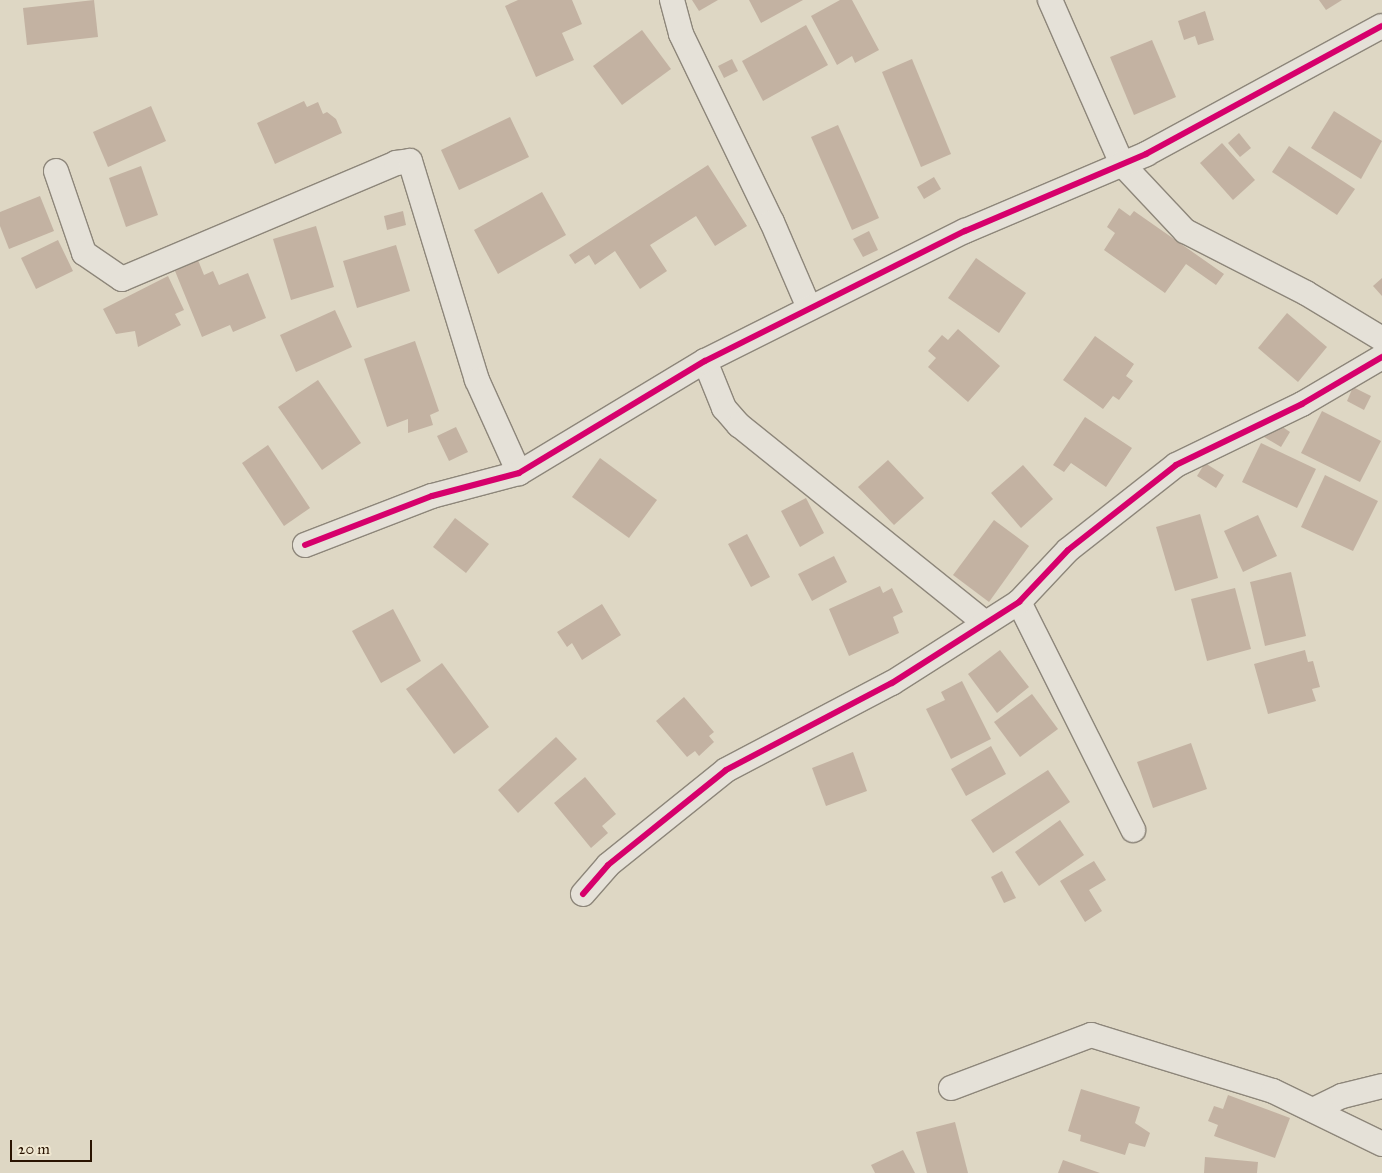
<!DOCTYPE html>
<style>
body{margin:0}
#map{position:relative;width:1382px;height:1173px;overflow:hidden;background:#ded7c4;font-family:"IM FELL Great Primer",serif}
div>[style]{position:absolute}
.building>*{inset:0;background:#c3b2a2}
.roads{filter:drop-shadow(1px 0 #8d867a) drop-shadow(-1px 0 #8d867a) drop-shadow(0 1px #8d867a) drop-shadow(0 -1px #8d867a)}
.street>*{height:24px;margin:-12px;padding:0 12px;transform-origin:12px;border-radius:12px;background:#e5e1d8}
.cycleway>*{height:6px;margin:-3px;padding:0 3px;transform-origin:3px;border-radius:3px;background:#d6006c}
span{translate:-50% -50%;white-space:nowrap;text-align:center;line-height:1.15;-webkit-text-stroke:4px #f0e8d2;paint-order:stroke}
.scale{position:absolute;left:10px;top:1140px;width:82px;height:22px;box-sizing:border-box;border:2px solid #291301;border-top:0;padding-left:6px;font-size:15px;line-height:18px;white-space:nowrap;color:#291301;-webkit-text-stroke:4px #f0e8d2;paint-order:stroke}
</style>
<div id="map">
<div class="building">
<div style="clip-path:polygon(94px 0,98px 37px,27px 45px,23px 8px)"></div>
<div style="clip-path:polygon(518px 0,572px 0,582px 24px,562px 33px,574px 60px,536px 77px,505px 6px)"></div>
<div style="clip-path:polygon(692px 0,718px 0,699px 11px)"></div>
<div style="clip-path:polygon(749px 0,803px 0,761px 23px)"></div>
<div style="clip-path:polygon(840px 0,852px 0,879px 50px,855px 63px,852px 56px,837px 65px,811px 16px)"></div>
<div style="clip-path:polygon(1319px 0,1342px 0,1326px 10px)"></div>
<div style="clip-path:polygon(1205px 11px,1214px 40px,1198px 45px,1195px 36px,1184px 40px,1178px 21px)"></div>
<div style="clip-path:polygon(806px 25px,828px 65px,763px 101px,742px 61px)"></div>
<div style="clip-path:polygon(642px 30px,671px 69px,622px 105px,593px 66px)"></div>
<div style="clip-path:polygon(1152px 40px,1176px 97px,1134px 115px,1110px 57px)"></div>
<div style="clip-path:polygon(732px 59px,738px 71px,724px 78px,718px 66px)"></div>
<div style="clip-path:polygon(912px 59px,951px 154px,921px 167px,882px 72px)"></div>
<div style="clip-path:polygon(304px 101px,307px 107px,318px 102px,323px 114px,327px 112px,336px 119px,342px 133px,275px 164px,257px 123px)"></div>
<div style="clip-path:polygon(151px 106px,166px 141px,108px 167px,93px 132px)"></div>
<div style="clip-path:polygon(1334px 111px,1382px 141px,1361px 179px,1311px 148px)"></div>
<div style="clip-path:polygon(510px 117px,529px 157px,459px 190px,441px 150px)"></div>
<div style="clip-path:polygon(838px 125px,879px 218px,852px 230px,811px 137px)"></div>
<div style="clip-path:polygon(1239px 133px,1251px 148px,1240px 157px,1228px 143px)"></div>
<div style="clip-path:polygon(1222px 143px,1255px 180px,1233px 200px,1200px 163px)"></div>
<div style="clip-path:polygon(1289px 146px,1355px 189px,1337px 215px,1272px 172px)"></div>
<div style="clip-path:polygon(708px 165px,747px 226px,715px 246px,696px 216px,650px 245px,667px 271px,640px 289px,615px 251px,595px 265px,589px 255px,575px 264px,569px 255px)"></div>
<div style="clip-path:polygon(141px 166px,158px 215px,126px 227px,109px 178px)"></div>
<div style="clip-path:polygon(934px 177px,941px 189px,924px 199px,917px 187px)"></div>
<div style="clip-path:polygon(542px 192px,566px 235px,498px 274px,474px 230px)"></div>
<div style="clip-path:polygon(40px 196px,54px 231px,9px 249px,0 226px,0 212px)"></div>
<div style="clip-path:polygon(1119px 208px,1130px 216px,1134px 211px,1224px 274px,1216px 285px,1186px 264px,1165px 293px,1104px 250px,1115px 233px,1107px 227px)"></div>
<div style="clip-path:polygon(403px 211px,406px 225px,387px 230px,384px 216px)"></div>
<div style="clip-path:polygon(316px 226px,334px 287px,291px 300px,273px 239px)"></div>
<div style="clip-path:polygon(869px 231px,878px 250px,863px 257px,853px 239px)"></div>
<div style="clip-path:polygon(58px 240px,73px 271px,36px 289px,21px 258px)"></div>
<div style="clip-path:polygon(396px 245px,410px 291px,357px 308px,343px 261px)"></div>
<div style="clip-path:polygon(976px 258px,1026px 293px,999px 333px,948px 298px)"></div>
<div style="clip-path:polygon(198px 260px,204px 275px,213px 271px,219px 285px,248px 273px,266px 318px,233px 332px,230px 325px,202px 337px,175px 271px)"></div>
<div style="clip-path:polygon(168px 276px,184px 310px,175px 314px,181px 325px,138px 347px,135px 331px,116px 334px,103px 309px)"></div>
<div style="clip-path:polygon(1382px 278px,1382px 296px,1373px 286px)"></div>
<div style="clip-path:polygon(335px 310px,352px 347px,296px 372px,280px 335px)"></div>
<div style="clip-path:polygon(1287px 313px,1327px 347px,1298px 382px,1258px 348px)"></div>
<div style="clip-path:polygon(958px 329px,1000px 366px,968px 402px,928px 367px,936px 358px,928px 351px,942px 335px,948px 340px)"></div>
<div style="clip-path:polygon(1095px 336px,1134px 364px,1126px 376px,1133px 381px,1119px 400px,1113px 396px,1103px 409px,1063px 380px)"></div>
<div style="clip-path:polygon(415px 341px,439px 411px,430px 415px,433px 425px,408px 433px,408px 419px,387px 427px,364px 359px)"></div>
<div style="clip-path:polygon(318px 380px,361px 443px,322px 470px,278px 407px)"></div>
<div style="clip-path:polygon(1353px 387px,1371px 396px,1364px 410px,1347px 401px)"></div>
<div style="clip-path:polygon(1322px 411px,1381px 441px,1360px 482px,1301px 453px)"></div>
<div style="clip-path:polygon(1085px 417px,1132px 448px,1106px 487px,1071px 463px,1064px 472px,1053px 465px)"></div>
<div style="clip-path:polygon(1274px 421px,1290px 432px,1281px 447px,1264px 437px)"></div>
<div style="clip-path:polygon(456px 427px,468px 452px,449px 461px,437px 436px)"></div>
<div style="clip-path:polygon(1261px 443px,1316px 469px,1297px 508px,1242px 482px)"></div>
<div style="clip-path:polygon(268px 445px,310px 508px,284px 526px,242px 463px)"></div>
<div style="clip-path:polygon(600px 458px,657px 500px,629px 538px,572px 497px)"></div>
<div style="clip-path:polygon(888px 460px,924px 498px,894px 525px,858px 487px)"></div>
<div style="clip-path:polygon(1205px 463px,1224px 475px,1216px 488px,1197px 476px)"></div>
<div style="clip-path:polygon(1023px 465px,1053px 499px,1021px 528px,991px 493px)"></div>
<div style="clip-path:polygon(1325px 475px,1378px 501px,1353px 551px,1301px 527px)"></div>
<div style="clip-path:polygon(806px 498px,824px 533px,800px 547px,781px 511px)"></div>
<div style="clip-path:polygon(1200px 514px,1218px 578px,1175px 591px,1156px 527px)"></div>
<div style="clip-path:polygon(1258px 515px,1277px 556px,1243px 572px,1224px 531px)"></div>
<div style="clip-path:polygon(455px 518px,489px 544px,466px 573px,433px 547px)"></div>
<div style="clip-path:polygon(994px 520px,1029px 546px,989px 602px,953px 575px)"></div>
<div style="clip-path:polygon(747px 534px,770px 577px,751px 587px,728px 544px)"></div>
<div style="clip-path:polygon(834px 556px,847px 582px,812px 601px,798px 574px)"></div>
<div style="clip-path:polygon(1291px 572px,1306px 636px,1265px 646px,1250px 582px)"></div>
<div style="clip-path:polygon(880px 586px,883px 593px,892px 588px,903px 612px,893px 617px,899px 633px,849px 656px,829px 609px)"></div>
<div style="clip-path:polygon(1235px 588px,1251px 649px,1207px 661px,1191px 599px)"></div>
<div style="clip-path:polygon(602px 604px,621px 635px,582px 660px,572px 643px,567px 647px,557px 632px)"></div>
<div style="clip-path:polygon(393px 609px,421px 661px,381px 683px,352px 631px)"></div>
<div style="clip-path:polygon(1000px 650px,1029px 687px,997px 713px,968px 674px)"></div>
<div style="clip-path:polygon(1305px 650px,1308px 662px,1313px 661px,1320px 687px,1312px 689px,1316px 701px,1268px 714px,1254px 664px)"></div>
<div style="clip-path:polygon(442px 663px,489px 727px,454px 754px,406px 689px)"></div>
<div style="clip-path:polygon(962px 681px,991px 739px,951px 759px,926px 709px,945px 700px,941px 692px)"></div>
<div style="clip-path:polygon(1032px 694px,1058px 729px,1020px 757px,994px 722px)"></div>
<div style="clip-path:polygon(684px 697px,714px 732px,709px 736px,714px 742px,699px 756px,695px 751px,687px 757px,656px 721px)"></div>
<div style="clip-path:polygon(556px 737px,577px 759px,518px 813px,498px 790px)"></div>
<div style="clip-path:polygon(1191px 743px,1207px 789px,1153px 808px,1137px 762px)"></div>
<div style="clip-path:polygon(991px 746px,1006px 774px,966px 796px,951px 769px)"></div>
<div style="clip-path:polygon(853px 752px,867px 791px,826px 806px,812px 768px)"></div>
<div style="clip-path:polygon(1048px 770px,1070px 802px,993px 853px,971px 820px)"></div>
<div style="clip-path:polygon(585px 777px,616px 814px,602px 826px,608px 833px,591px 848px,554px 803px)"></div>
<div style="clip-path:polygon(1060px 820px,1084px 855px,1039px 886px,1015px 852px)"></div>
<div style="clip-path:polygon(1094px 861px,1106px 880px,1089px 890px,1102px 911px,1085px 922px,1060px 881px)"></div>
<div style="clip-path:polygon(1002px 871px,1016px 898px,1004px 903px,991px 877px)"></div>
<div style="clip-path:polygon(1081px 1089px,1140px 1107px,1135px 1123px,1150px 1133px,1145px 1147px,1129px 1143px,1125px 1155px,1080px 1141px,1081px 1135px,1068px 1131px)"></div>
<div style="clip-path:polygon(1228px 1095px,1290px 1118px,1275px 1158px,1214px 1136px,1218px 1125px,1208px 1121px,1214px 1106px,1223px 1109px)"></div>
<div style="clip-path:polygon(955px 1122px,968px 1173px,927px 1173px,916px 1132px)"></div>
<div style="clip-path:polygon(903px 1150px,915px 1173px,875px 1173px,871px 1165px)"></div>
<div style="clip-path:polygon(1205px 1157px,1258px 1162px,1257px 1173px,1204px 1173px)"></div>
<div style="clip-path:polygon(1063px 1160px,1100px 1173px,1058px 1173px)"></div>
</div>
<div class="roads">
<div class="street">
<div style="left:672px;top:0;width:35px;rotate:75deg"></div>
<div style="left:681px;top:34px;width:209px;rotate:64.2deg"></div>
<div style="left:772px;top:222px;width:94px;rotate:66.7deg"></div>
<div style="left:1050px;top:0;width:179px;rotate:66.3deg"></div>
<div style="left:1122px;top:164px;width:92px;rotate:46.8deg"></div>
<div style="left:1185px;top:231px;width:136px;rotate:27.1deg"></div>
<div style="left:1306px;top:293px;width:89px;rotate:31.2deg"></div>
<div style="left:56px;top:171px;width:87px;rotate:71.1deg"></div>
<div style="left:84px;top:253px;width:46px;rotate:34.4deg"></div>
<div style="left:122px;top:279px;width:298px;rotate:-22.9deg"></div>
<div style="left:396px;top:163px;width:14px;rotate:-8deg"></div>
<div style="left:410px;top:161px;width:229px;rotate:73deg"></div>
<div style="left:477px;top:380px;width:102px;rotate:65.7deg"></div>
<div style="left:705px;top:361px;width:51px;rotate:68deg"></div>
<div style="left:724px;top:408px;width:23px;rotate:49deg"></div>
<div style="left:739px;top:425px;width:316px;rotate:38.8deg"></div>
<div style="left:305px;top:545px;width:136px;rotate:-21.1deg"></div>
<div style="left:432px;top:496px;width:90px;rotate:-14.8deg"></div>
<div style="left:519px;top:473px;width:217px;rotate:-31.1deg"></div>
<div style="left:705px;top:361px;width:291px;rotate:-26.6deg"></div>
<div style="left:965px;top:231px;width:197px;rotate:-23deg"></div>
<div style="left:1146px;top:154px;width:268px;rotate:-28.5deg"></div>
<div style="left:1019px;top:602px;width:255px;rotate:63.4deg"></div>
<div style="left:583px;top:894px;width:38px;rotate:-49deg"></div>
<div style="left:608px;top:865px;width:151px;rotate:-38.8deg"></div>
<div style="left:726px;top:770px;width:187px;rotate:-27.7deg"></div>
<div style="left:892px;top:683px;width:151px;rotate:-32.5deg"></div>
<div style="left:1019px;top:602px;width:71px;rotate:-46.7deg"></div>
<div style="left:1068px;top:550px;width:137px;rotate:-38.2deg"></div>
<div style="left:1176px;top:465px;width:140px;rotate:-25.8deg"></div>
<div style="left:1302px;top:404px;width:93px;rotate:-30.4deg"></div>
<div style="left:951px;top:1088px;width:150px;rotate:-20.7deg"></div>
<div style="left:1091px;top:1035px;width:190px;rotate:17.1deg"></div>
<div style="left:1273px;top:1091px;width:121px;rotate:25.9deg"></div>
<div style="left:1313px;top:1110px;width:32px;rotate:-26deg"></div>
<div style="left:1342px;top:1096px;width:41px;rotate:-14deg"></div>
</div>
</div>
<div class="cycleway">
<div style="left:305px;top:545px;width:136px;rotate:-21.1deg"></div>
<div style="left:432px;top:496px;width:90px;rotate:-14.8deg"></div>
<div style="left:519px;top:473px;width:217px;rotate:-31.1deg"></div>
<div style="left:705px;top:361px;width:291px;rotate:-26.6deg"></div>
<div style="left:965px;top:231px;width:197px;rotate:-23deg"></div>
<div style="left:1146px;top:154px;width:268px;rotate:-28.5deg"></div>
<div style="left:583px;top:894px;width:38px;rotate:-49deg"></div>
<div style="left:608px;top:865px;width:151px;rotate:-38.8deg"></div>
<div style="left:726px;top:770px;width:187px;rotate:-27.7deg"></div>
<div style="left:892px;top:683px;width:151px;rotate:-32.5deg"></div>
<div style="left:1019px;top:602px;width:71px;rotate:-46.7deg"></div>
<div style="left:1068px;top:550px;width:137px;rotate:-38.2deg"></div>
<div style="left:1176px;top:465px;width:140px;rotate:-25.8deg"></div>
<div style="left:1302px;top:404px;width:93px;rotate:-30.4deg"></div>
</div>
<div class="scale">20 m</div>
</div>
